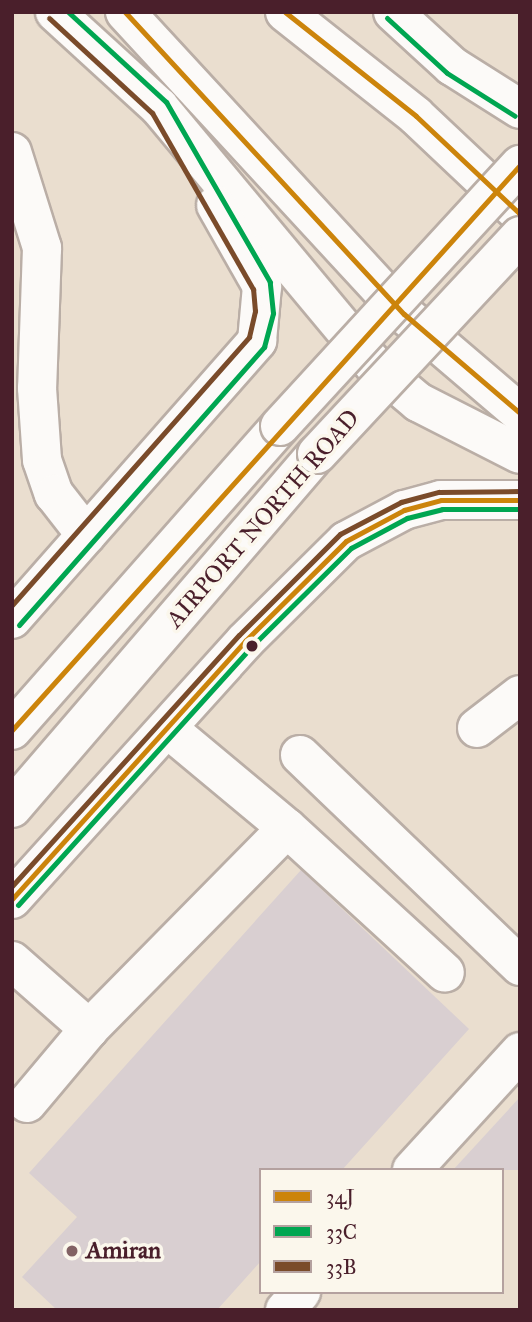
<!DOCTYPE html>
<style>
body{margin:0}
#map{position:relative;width:532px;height:1322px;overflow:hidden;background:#eadecf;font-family:"IM FELL Great Primer",serif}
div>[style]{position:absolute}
.building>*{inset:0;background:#d9cfd1}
.roads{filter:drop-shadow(2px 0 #baaea6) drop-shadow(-2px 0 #baaea6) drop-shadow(0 2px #baaea6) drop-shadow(0 -2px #baaea6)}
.minor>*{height:38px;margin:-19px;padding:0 19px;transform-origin:19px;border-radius:19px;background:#fcfaf8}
.major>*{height:38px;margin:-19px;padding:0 19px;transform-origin:19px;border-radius:19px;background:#fcfaf8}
.bridges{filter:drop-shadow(2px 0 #baaea6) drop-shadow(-2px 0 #baaea6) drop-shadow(0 2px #baaea6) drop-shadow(0 -2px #baaea6)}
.major-bridge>*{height:38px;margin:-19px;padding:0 19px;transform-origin:19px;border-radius:19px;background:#fcfaf8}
.bus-1>*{height:5px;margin:-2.5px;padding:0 2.5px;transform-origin:2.5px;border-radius:2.5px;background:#cc840b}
.bus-2>*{height:5px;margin:-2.5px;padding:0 2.5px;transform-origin:2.5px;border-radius:2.5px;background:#00a651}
.bus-3>*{height:5px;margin:-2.5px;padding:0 2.5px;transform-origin:2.5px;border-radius:2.5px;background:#7a4b2a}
.dots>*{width:19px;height:19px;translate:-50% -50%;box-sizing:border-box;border:4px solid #fbf7ec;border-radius:50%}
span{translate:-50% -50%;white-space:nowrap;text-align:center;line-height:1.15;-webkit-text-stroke:7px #fbf7ec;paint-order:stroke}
.street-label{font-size:24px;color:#4a1f2b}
.poi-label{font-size:24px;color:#4a1f2b;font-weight:700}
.left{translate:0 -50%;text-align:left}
.frame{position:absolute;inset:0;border:14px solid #4a1f2b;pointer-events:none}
.legend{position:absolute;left:259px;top:1168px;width:245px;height:126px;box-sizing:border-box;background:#fbf7ec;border:2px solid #b4a19f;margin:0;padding:9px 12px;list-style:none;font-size:21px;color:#4a1f2b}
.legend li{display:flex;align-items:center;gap:14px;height:35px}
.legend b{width:35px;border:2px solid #b4a19f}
</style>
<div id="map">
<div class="building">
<div style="clip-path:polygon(301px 870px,469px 1029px,342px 1170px,261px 1170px,261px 1261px,217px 1310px,57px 1310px,22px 1277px,77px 1217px,29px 1173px)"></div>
<div style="clip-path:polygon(520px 1097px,520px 1170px,453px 1170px)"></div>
</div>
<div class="roads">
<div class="minor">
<div style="left:12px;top:152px;width:101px;rotate:72.6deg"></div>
<div style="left:42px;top:248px;width:140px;rotate:92deg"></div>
<div style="left:37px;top:388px;width:72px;rotate:86deg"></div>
<div style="left:42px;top:460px;width:36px;rotate:71deg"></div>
<div style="left:54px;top:494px;width:52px;rotate:52deg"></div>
<div style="left:477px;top:728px;width:54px;rotate:-37.5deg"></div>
<div style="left:300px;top:755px;width:305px;rotate:43.8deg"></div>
<div style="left:287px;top:828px;width:214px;rotate:42.5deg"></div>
<div style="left:12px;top:961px;width:103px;rotate:41.4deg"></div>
<div style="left:27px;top:1103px;width:97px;rotate:-50deg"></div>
<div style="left:89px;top:1029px;width:282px;rotate:-45.4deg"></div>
<div style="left:287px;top:828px;width:156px;rotate:-140.2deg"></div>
<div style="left:412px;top:1170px;width:160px;rotate:-47.5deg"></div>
<div style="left:285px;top:1310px;width:24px;rotate:-48deg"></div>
</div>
<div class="major">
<div style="left:55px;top:12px;width:141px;rotate:42.4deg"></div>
<div style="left:159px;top:107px;width:334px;rotate:50.2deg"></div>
<div style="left:373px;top:364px;width:59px;rotate:40.2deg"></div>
<div style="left:418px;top:402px;width:114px;rotate:27deg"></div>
<div style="left:125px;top:12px;width:411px;rotate:47.3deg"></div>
<div style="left:404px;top:314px;width:153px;rotate:40.5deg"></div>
<div style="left:285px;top:12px;width:167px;rotate:38.4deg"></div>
<div style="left:416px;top:116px;width:143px;rotate:43.3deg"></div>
<div style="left:393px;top:12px;width:80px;rotate:42.5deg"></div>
<div style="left:452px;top:66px;width:80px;rotate:32.3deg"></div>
<div style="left:12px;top:619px;width:371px;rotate:-48.6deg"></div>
<div style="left:257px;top:341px;width:55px;rotate:-84.8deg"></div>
<div style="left:262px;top:286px;width:93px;rotate:-119.6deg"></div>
<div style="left:12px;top:730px;width:405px;rotate:-48.6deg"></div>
<div style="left:12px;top:808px;width:467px;rotate:-49.3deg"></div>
<div style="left:12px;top:899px;width:348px;rotate:-47.9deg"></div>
<div style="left:245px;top:641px;width:142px;rotate:-44.7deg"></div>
<div style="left:346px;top:541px;width:66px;rotate:-28.1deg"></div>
<div style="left:404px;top:510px;width:38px;rotate:-15deg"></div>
<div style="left:441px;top:500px;width:79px"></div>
</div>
</div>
<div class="bridges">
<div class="major-bridge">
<div style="left:280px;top:426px;width:355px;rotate:-47.4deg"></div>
<div style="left:317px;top:454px;width:298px;rotate:-47deg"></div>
</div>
</div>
<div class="bus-1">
<div style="left:125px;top:12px;width:411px;rotate:47.3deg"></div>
<div style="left:404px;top:314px;width:153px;rotate:40.5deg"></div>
<div style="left:285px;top:12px;width:167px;rotate:38.4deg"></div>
<div style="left:416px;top:116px;width:143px;rotate:43.3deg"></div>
<div style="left:12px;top:730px;width:760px;rotate:-48.04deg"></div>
<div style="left:12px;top:899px;width:348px;rotate:-47.9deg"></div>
<div style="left:245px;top:641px;width:142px;rotate:-44.7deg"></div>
<div style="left:346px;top:541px;width:66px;rotate:-28.1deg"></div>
<div style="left:404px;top:510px;width:38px;rotate:-15deg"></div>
<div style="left:441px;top:500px;width:79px"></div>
</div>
<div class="bus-2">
<div style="left:387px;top:18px;width:81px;rotate:42.5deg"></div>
<div style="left:447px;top:73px;width:80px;rotate:32.3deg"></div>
<div style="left:19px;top:625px;width:371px;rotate:-48.6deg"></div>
<div style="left:264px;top:347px;width:35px;rotate:-75deg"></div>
<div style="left:273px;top:313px;width:31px;rotate:-96deg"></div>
<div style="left:270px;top:282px;width:208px;rotate:-120deg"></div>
<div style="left:166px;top:102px;width:133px;rotate:-137.4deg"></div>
<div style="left:18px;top:905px;width:348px;rotate:-47.9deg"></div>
<div style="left:251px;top:647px;width:141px;rotate:-44.7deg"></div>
<div style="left:351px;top:548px;width:64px;rotate:-28.2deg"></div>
<div style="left:407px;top:518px;width:36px;rotate:-14deg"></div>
<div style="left:442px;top:509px;width:78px"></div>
</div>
<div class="bus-3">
<div style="left:12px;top:605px;width:358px;rotate:-48.5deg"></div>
<div style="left:249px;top:337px;width:27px;rotate:-77deg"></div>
<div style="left:255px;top:311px;width:22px;rotate:-95deg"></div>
<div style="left:253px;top:289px;width:203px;rotate:-119.8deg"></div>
<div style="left:152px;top:113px;width:140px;rotate:-137.3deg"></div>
<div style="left:12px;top:886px;width:338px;rotate:-47.9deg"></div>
<div style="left:239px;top:635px;width:143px;rotate:-45deg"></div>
<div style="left:340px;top:534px;width:69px;rotate:-27.7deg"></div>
<div style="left:401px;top:502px;width:39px;rotate:-15deg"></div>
<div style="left:439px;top:492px;width:81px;rotate:-0.7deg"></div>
</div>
<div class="dots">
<div style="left:252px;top:646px;background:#4a1f2b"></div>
<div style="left:72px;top:1251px;background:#826264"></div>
</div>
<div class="street-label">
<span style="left:263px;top:519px;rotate:-49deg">AIRPORT NORTH ROAD</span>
</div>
<div class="poi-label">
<span class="left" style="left:86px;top:1251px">Amiran</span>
</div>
<div class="frame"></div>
<ul class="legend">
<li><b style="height:9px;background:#cc840b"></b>34J</li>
<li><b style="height:9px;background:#00a651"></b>33C</li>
<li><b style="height:9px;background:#7a4b2a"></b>33B</li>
</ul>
</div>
